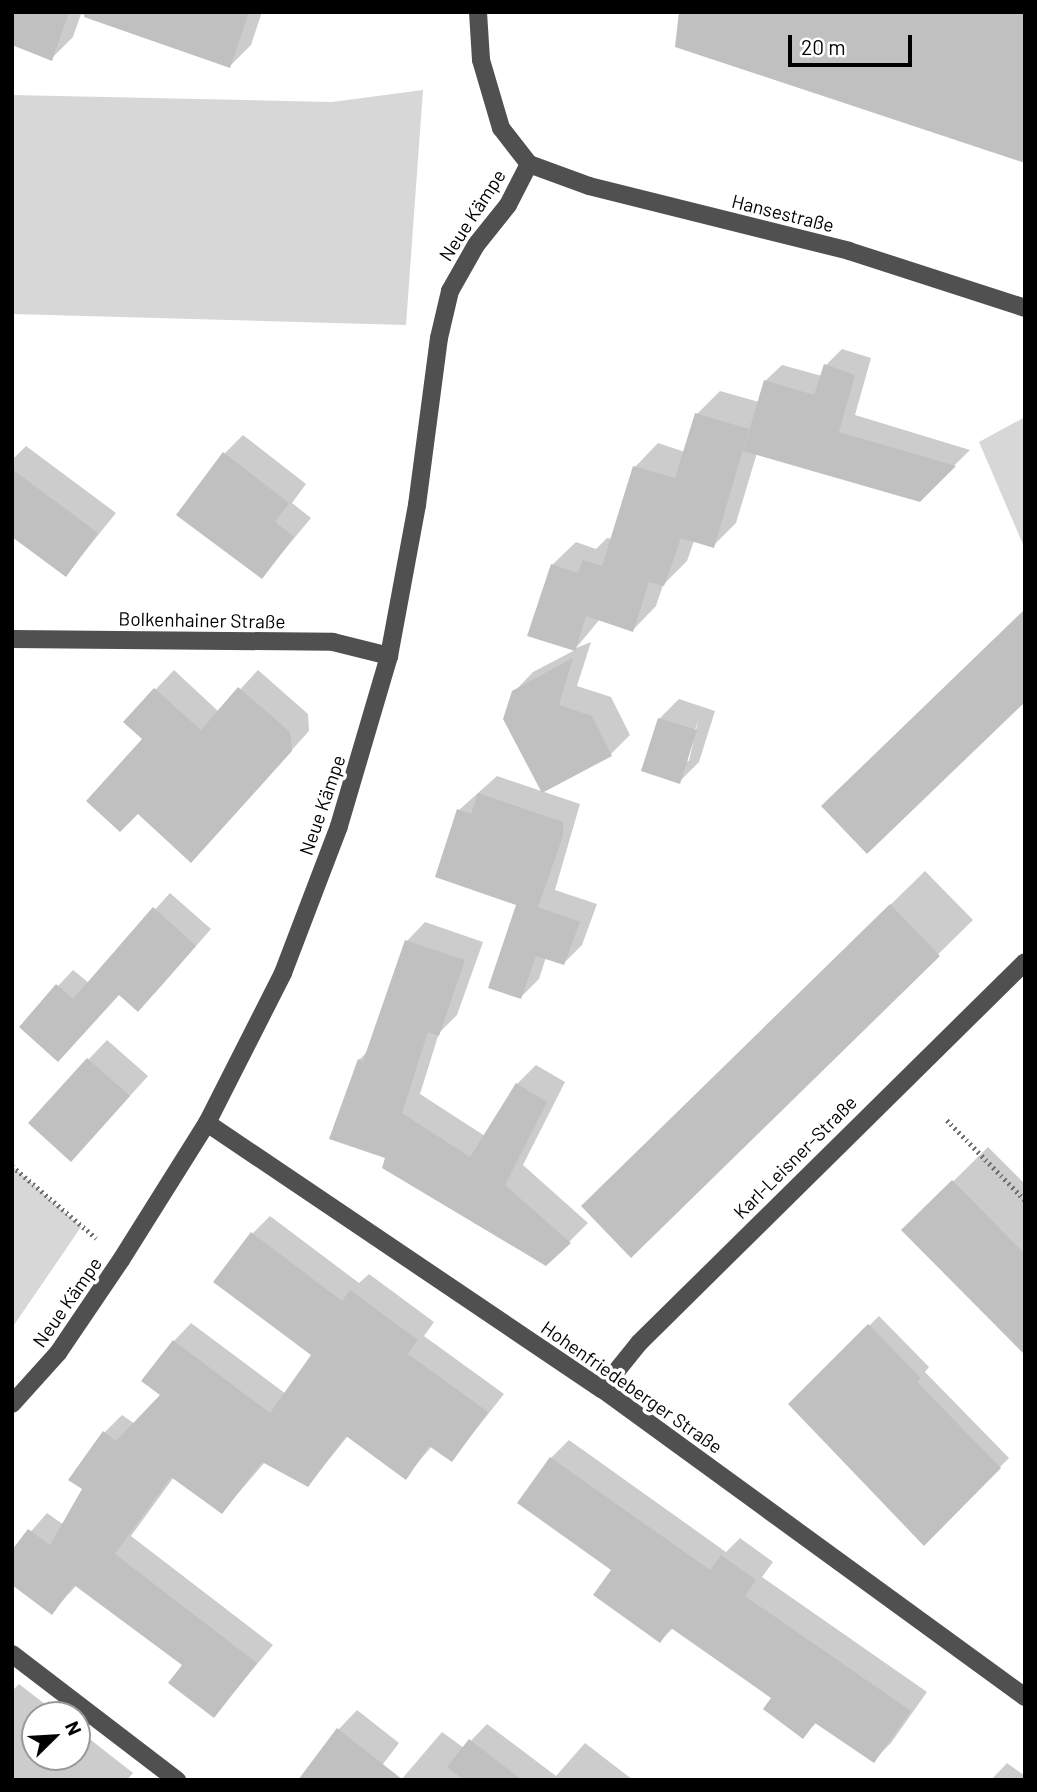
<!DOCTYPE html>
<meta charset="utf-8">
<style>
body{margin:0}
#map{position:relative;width:1037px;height:1792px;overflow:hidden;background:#fff;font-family:Barlow,sans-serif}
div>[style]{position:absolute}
.green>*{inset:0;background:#d7d7d7}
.shadow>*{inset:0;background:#0003}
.building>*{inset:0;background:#c0c0c0}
.path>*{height:4.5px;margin-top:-2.25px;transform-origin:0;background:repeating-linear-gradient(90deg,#727272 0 2px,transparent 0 5.5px)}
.minor>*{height:18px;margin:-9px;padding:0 9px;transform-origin:9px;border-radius:9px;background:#505050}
span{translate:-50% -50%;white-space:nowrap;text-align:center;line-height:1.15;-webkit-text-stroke:7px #fff;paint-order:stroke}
.street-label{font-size:19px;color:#000}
.frame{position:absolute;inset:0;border:14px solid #000;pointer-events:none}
.north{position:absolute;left:21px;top:1701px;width:70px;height:70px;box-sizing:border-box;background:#fff;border:2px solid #999;border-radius:50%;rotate:66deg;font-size:19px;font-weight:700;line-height:28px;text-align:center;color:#000}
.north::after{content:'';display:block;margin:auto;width:24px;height:32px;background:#000;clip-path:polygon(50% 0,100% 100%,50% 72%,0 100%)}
.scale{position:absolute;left:788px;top:35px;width:124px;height:32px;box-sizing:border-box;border:4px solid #000;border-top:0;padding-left:9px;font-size:21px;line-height:24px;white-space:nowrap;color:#000;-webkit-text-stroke:5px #fff;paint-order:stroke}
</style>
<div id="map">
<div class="green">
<div style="clip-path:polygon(423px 90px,406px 325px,12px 314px,12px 95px,332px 102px)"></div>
<div style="clip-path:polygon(1025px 417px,1025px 549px,979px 442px)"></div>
<div style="clip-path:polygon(12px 1166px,81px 1227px,12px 1328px)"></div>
</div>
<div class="shadow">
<div style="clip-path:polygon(12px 12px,262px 12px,251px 45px,230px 66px,81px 14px,73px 37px,51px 59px)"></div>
<div style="clip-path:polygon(842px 349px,871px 358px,855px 415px,970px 450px,919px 500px,757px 453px,736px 523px,713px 546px,694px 541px,687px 561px,663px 585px,656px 606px,633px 630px,600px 619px,576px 648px,591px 642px,577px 686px,611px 697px,630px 735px,611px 754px,542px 791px,514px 692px,533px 672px,575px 650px,530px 635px,552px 565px,576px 542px,596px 549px,607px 538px,612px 539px,635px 467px,658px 443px,685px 452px,697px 414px,720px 391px,759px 402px,765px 381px,782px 365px,822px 376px,826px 365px)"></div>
<div style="clip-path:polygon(243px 435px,306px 484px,292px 503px,311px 518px,262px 577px,225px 453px)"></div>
<div style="clip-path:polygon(26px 446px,116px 513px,66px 575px,12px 536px,12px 460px)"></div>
<div style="clip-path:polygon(174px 670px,219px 712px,258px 670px,308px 714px,309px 731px,209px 842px,144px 739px,125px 722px)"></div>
<div style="clip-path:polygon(evenodd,679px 699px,715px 711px,699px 762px,679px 782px,643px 770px,660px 718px,679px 699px,698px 721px,689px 761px,685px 761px,698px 721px)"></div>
<div style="clip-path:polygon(497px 776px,580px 804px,555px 890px,597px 904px,582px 945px,564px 963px,546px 957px,539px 979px,521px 997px,518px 904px,459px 810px)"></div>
<div style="clip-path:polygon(925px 871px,973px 920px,631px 1256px,618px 1171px)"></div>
<div style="clip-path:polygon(170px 893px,211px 929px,154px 994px,120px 993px,74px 1043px,58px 986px,73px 970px,89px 983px)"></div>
<div style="clip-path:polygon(425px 922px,483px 942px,457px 1015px,439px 1033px,420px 1094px,485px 1136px,517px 1084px,536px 1065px,565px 1082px,523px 1165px,588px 1223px,569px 1242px,387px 1156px,359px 1060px,369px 1050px,407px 941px)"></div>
<div style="clip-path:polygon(107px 1040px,148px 1076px,90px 1140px,88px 1060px)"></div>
<div style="clip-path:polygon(988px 1147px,1025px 1184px,1025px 1349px,904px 1230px)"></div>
<div style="clip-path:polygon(270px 1216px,359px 1283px,369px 1274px,434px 1322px,424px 1336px,504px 1394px,452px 1460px,432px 1446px,405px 1478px,348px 1436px,308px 1485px,265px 1462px,222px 1512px,174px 1477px,131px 1536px,273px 1645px,214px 1716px,184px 1665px,77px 1585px,51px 1613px,12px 1553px,47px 1513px,64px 1525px,84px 1489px,104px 1433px,122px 1415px,135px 1424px,163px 1395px,174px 1341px,191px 1323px,286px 1394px,314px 1355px,253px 1233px)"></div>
<div style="clip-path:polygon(879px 1316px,929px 1367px,925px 1372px,1009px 1458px,924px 1543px,790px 1404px)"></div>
<div style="clip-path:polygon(569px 1440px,726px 1552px,740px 1538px,773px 1562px,762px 1577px,927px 1692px,891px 1743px,873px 1761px,817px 1722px,803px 1736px,773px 1698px,673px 1628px,660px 1641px,613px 1569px,551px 1458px)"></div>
<div style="clip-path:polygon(19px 1684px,59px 1715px,35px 1715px,35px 1757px,77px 1757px,77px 1729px,133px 1773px,127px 1780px,12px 1780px,12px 1691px)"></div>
<div style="clip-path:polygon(357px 1710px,399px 1743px,371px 1780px,338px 1730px)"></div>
<div style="clip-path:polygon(487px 1724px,556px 1776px,585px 1743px,633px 1780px,401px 1780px,442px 1732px,464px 1748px)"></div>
<div style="clip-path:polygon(1007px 1763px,1025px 1776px,1025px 1780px,991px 1780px)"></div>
</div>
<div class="building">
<div style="clip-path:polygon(12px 12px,69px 12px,52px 61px,12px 45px)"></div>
<div style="clip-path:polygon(85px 12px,249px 12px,230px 68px,84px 17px)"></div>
<div style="clip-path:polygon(679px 12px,1025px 12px,1025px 163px,675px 47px)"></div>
<div style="clip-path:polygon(824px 364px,855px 375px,839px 432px,956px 466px,920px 502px,743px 451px,764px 380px,814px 395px)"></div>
<div style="clip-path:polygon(695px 413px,749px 429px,714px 548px,681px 538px,664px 586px,649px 582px,633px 632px,586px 616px,575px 651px,527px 636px,551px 564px,578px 573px,583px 560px,602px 566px,633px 466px,675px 478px)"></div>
<div style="clip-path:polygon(223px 452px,289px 503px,275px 522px,294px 537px,262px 579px,176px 515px)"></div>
<div style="clip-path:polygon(12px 469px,98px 533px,66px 577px,12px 537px)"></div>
<div style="clip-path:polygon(1025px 609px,1025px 702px,867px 854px,821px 806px)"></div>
<div style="clip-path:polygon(573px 658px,559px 705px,592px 716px,612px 756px,542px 793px,503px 719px,512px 691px)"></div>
<div style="clip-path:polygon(238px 687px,290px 732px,292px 751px,191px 863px,138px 814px,120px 832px,86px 801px,142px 739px,123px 722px,154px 688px,201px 730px)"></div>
<div style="clip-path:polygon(658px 718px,697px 730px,680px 784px,641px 771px)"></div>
<div style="clip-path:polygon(478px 793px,563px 822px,563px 836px,538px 907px,580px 922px,564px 965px,536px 956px,521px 999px,488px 988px,516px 905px,435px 877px,457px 809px,471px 814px)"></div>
<div style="clip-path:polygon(890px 904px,940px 956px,631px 1258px,581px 1206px)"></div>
<div style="clip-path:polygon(153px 907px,196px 946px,138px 1012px,119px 995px,58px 1062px,19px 1027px,56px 984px,73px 999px)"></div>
<div style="clip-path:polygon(405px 940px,465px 960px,439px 1036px,428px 1032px,402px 1113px,470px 1157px,516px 1083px,547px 1102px,505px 1185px,571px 1243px,546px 1266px,382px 1168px,385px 1158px,329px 1139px,358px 1059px,363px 1061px)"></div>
<div style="clip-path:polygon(87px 1058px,130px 1096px,71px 1162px,28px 1123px)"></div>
<div style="clip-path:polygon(952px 1180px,1025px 1254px,1025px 1355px,901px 1230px)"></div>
<div style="clip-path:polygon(251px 1232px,342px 1301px,350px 1290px,418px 1340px,408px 1354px,488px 1412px,452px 1462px,429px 1446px,406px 1480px,346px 1436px,308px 1487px,262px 1462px,222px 1514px,171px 1477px,115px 1554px,257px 1663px,214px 1718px,168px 1683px,182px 1665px,74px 1585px,52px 1615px,12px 1585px,12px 1550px,28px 1529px,50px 1545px,82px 1489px,68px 1480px,103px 1431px,116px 1441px,160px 1395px,141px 1381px,173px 1340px,270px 1413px,311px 1355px,213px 1282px)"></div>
<div style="clip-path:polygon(868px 1324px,921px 1378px,917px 1382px,1001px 1468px,924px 1546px,788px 1404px)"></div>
<div style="clip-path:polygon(550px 1457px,710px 1570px,721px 1555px,756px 1580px,745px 1596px,911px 1711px,874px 1763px,815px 1723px,803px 1739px,763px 1709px,771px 1698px,671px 1628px,660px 1643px,593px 1595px,611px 1570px,517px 1503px)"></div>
<div style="clip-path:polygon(337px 1728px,403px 1780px,298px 1780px)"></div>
<div style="clip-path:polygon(469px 1739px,522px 1780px,464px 1780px,447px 1767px)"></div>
</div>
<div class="path">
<div style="left:947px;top:1120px;width:112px;rotate:45.7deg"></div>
<div style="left:12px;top:1166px;width:111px;rotate:40.6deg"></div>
</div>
<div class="minor">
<div style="left:478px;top:12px;width:48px;rotate:86.4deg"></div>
<div style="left:481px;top:60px;width:71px;rotate:73.6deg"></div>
<div style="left:501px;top:128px;width:46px;rotate:52.1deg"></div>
<div style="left:529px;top:164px;width:64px;rotate:20.1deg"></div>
<div style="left:589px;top:186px;width:268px;rotate:14deg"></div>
<div style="left:849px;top:251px;width:185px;rotate:17.9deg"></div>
<div style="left:12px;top:639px;width:321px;rotate:0.5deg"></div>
<div style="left:333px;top:642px;width:58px;rotate:14deg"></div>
<div style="left:207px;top:1123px;width:476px;rotate:34deg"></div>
<div style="left:602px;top:1389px;width:523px;rotate:36.06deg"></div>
<div style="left:602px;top:1389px;width:59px;rotate:-51.2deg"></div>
<div style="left:639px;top:1343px;width:542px;rotate:-44.63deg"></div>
<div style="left:12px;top:1404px;width:69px;rotate:-48deg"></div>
<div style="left:58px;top:1353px;width:112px;rotate:-55.9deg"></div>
<div style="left:121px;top:1260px;width:162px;rotate:-57.9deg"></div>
<div style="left:207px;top:1123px;width:168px;rotate:-63.1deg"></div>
<div style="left:283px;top:973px;width:157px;rotate:-69.1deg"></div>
<div style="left:339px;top:826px;width:177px;rotate:-73.6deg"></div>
<div style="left:389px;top:656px;width:154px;rotate:-79.5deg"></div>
<div style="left:417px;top:505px;width:168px;rotate:-82.5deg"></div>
<div style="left:439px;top:338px;width:48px;rotate:-76.8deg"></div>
<div style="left:450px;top:291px;width:53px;rotate:-60.5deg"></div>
<div style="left:476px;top:245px;width:51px;rotate:-51.3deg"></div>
<div style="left:508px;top:205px;width:46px;rotate:-62.9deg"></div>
<div style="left:12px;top:1654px;width:208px;rotate:37.4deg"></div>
</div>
<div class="street-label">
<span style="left:783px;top:213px;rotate:14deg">Hansestraße</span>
<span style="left:472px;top:215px;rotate:-57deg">Neue Kämpe</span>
<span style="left:202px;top:620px;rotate:1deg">Bolkenhainer Straße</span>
<span style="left:322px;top:805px;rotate:-71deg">Neue Kämpe</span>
<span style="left:795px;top:1157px;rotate:-45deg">Karl-Leisner-Straße</span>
<span style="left:67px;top:1302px;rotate:-55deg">Neue Kämpe</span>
<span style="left:632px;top:1387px;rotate:35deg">Hohenfriedeberger Straße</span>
</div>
<div class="frame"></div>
<div class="north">N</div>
<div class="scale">20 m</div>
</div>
